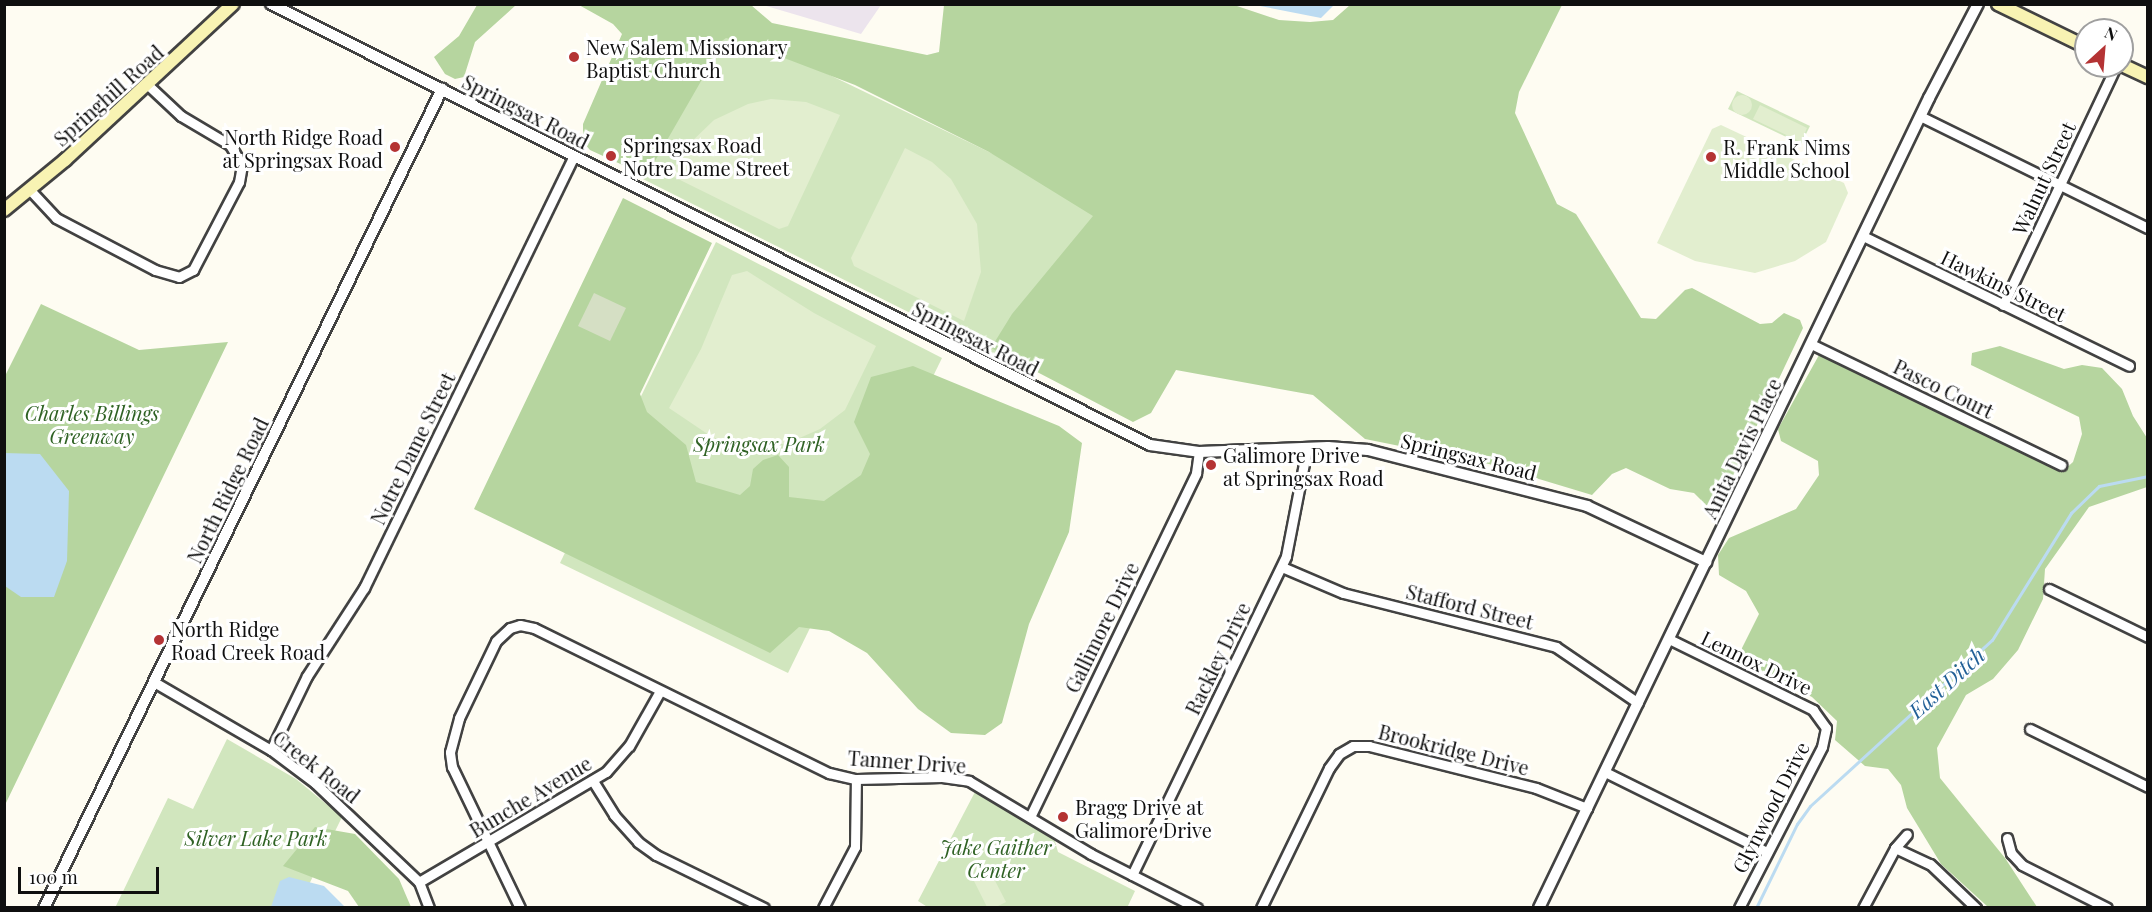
<!DOCTYPE html>
<style>
body{margin:0}
#map{position:relative;width:2152px;height:912px;overflow:hidden;background:#fefcf2;font-family:"Playfair Display",serif}
div>[style]{position:absolute}
.industrial>*{inset:0;background:#ece4ed}
.green>*{inset:0;background:#d1e6be}
.forest>*{inset:0;background:#b6d59f}
.cemetery>*{inset:0;background:#d5dfc4}
.pitch>*{inset:0;background:#e2eecf}
.round{border-radius:50%}
.water>*{inset:0;background:#bbdbf1}
.stream>*{height:3px;margin:-1.5px;padding:0 1.5px;transform-origin:1.5px;border-radius:1.5px;background:#bbdbf1}
.roads{filter:drop-shadow(2px 0 #424242) drop-shadow(-2px 0 #424242) drop-shadow(0 2px #424242) drop-shadow(0 -2px #424242)}
.minor>*{height:9px;margin:-4.5px;padding:0 4.5px;transform-origin:4.5px;border-radius:4.5px;background:#fff}
.tertiary>*{height:10px;margin:-5px;padding:0 5px;transform-origin:5px;border-radius:5px;background:#fff}
.secondary>*{height:12px;margin:-6px;padding:0 6px;transform-origin:6px;border-radius:6px;background:#f8f3b3}
.dots>*{width:16px;height:16px;translate:-50% -50%;box-sizing:border-box;border:3px solid #fff;border-radius:50%}
span{translate:-50% -50%;white-space:nowrap;text-align:center;line-height:1.15;-webkit-text-stroke:6px #fff;paint-order:stroke}
.poi-label{font-size:20px;color:#0f0f0f}
.left{translate:0 -50%;text-align:left}
.right{translate:-100% -50%;text-align:right}
.street-label{font-size:20px;color:#0f0f0f}
.park-label{font-size:20px;color:#2f6224;font-style:italic}
.water-label{font-size:21px;color:#226097;font-style:italic}
.frame{position:absolute;inset:0;border:6px solid #0f0f0f;pointer-events:none}
.north{position:absolute;left:2074px;top:18px;width:60px;height:60px;box-sizing:border-box;background:#fff;border:2px solid #9f9f9f;border-radius:50%;rotate:26deg;font-size:16px;font-weight:700;line-height:24px;text-align:center;color:#0f0f0f}
.north::after{content:'';display:block;margin:auto;width:21px;height:27px;background:#b43334;clip-path:polygon(50% 0,100% 100%,50% 72%,0 100%)}
.scale{position:absolute;left:18px;top:867px;width:141px;height:27px;box-sizing:border-box;border:3px solid #0f0f0f;border-top:0;padding-left:8px;font-size:18px;line-height:21px;white-space:nowrap;color:#0f0f0f;-webkit-text-stroke:4px #fff;paint-order:stroke}
</style>
<div id="map">
<div class="industrial">
<div style="clip-path:polygon(763px 5px,881px 5px,861px 34px)"></div>
</div>
<div class="green">
<div style="clip-path:polygon(712px 18px,1111px 211px,1030px 373px,633px 174px)"></div>
<div style="clip-path:polygon(1737px 91px,1810px 126px,1801px 144px,1728px 109px)"></div>
<div style="clip-path:polygon(716px 242px,942px 358px,788px 673px,560px 563px)"></div>
<div style="clip-path:polygon(227px 739px,296px 779px,342px 817px,298px 907px,115px 908px,168px 798px,193px 809px)"></div>
<div style="clip-path:polygon(976px 790px,1054px 838px,1058px 852px,1135px 891px,1127px 908px,929px 908px,918px 901px)"></div>
</div>
<div class="forest">
<div style="clip-path:polygon(477px 5px,516px 5px,475px 42px,464px 77px,455px 79px,445px 74px,434px 57px,459px 36px)"></div>
<div style="clip-path:polygon(1234px 5px,1279px 20px,1310px 22px,1333px 20px,1350px 5px,1562px 5px,1519px 92px,1515px 113px,1557px 204px,1576px 214px,1641px 318px,1656px 319px,1685px 290px,1692px 288px,1760px 324px,1772px 323px,1784px 313px,1800px 320px,1803px 328px,1715px 514px,1694px 493px,1670px 489px,1626px 468px,1612px 474px,1592px 495px,1489px 464px,1365px 439px,1313px 395px,1176px 370px,1151px 413px,1133px 422px,991px 348px,1012px 314px,1093px 216px,989px 152px,855px 85px,745px 43px,726px 38px,715px 46px,704px 76px,651px 168px,640px 173px,590px 150px,583px 142px,583px 124px,622px 34px,613px 24px,579px 5px,751px 5px,772px 23px,927px 55px,939px 52px,944px 5px)"></div>
<div style="clip-path:polygon(623px 198px,712px 243px,640px 394px,647px 412px,686px 445px,696px 482px,740px 495px,750px 486px,753px 469px,763px 460px,778px 455px,789px 467px,789px 497px,824px 501px,861px 475px,870px 454px,854px 422px,871px 377px,913px 366px,1059px 426px,1082px 443px,1069px 532px,1029px 624px,1002px 723px,985px 735px,951px 733px,918px 709px,867px 653px,829px 631px,799px 627px,770px 653px,474px 509px)"></div>
<div style="clip-path:polygon(41px 304px,139px 350px,228px 342px,5px 805px,5px 376px)"></div>
<div style="clip-path:polygon(2000px 346px,2064px 369px,2082px 365px,2102px 368px,2122px 389px,2133px 416px,2147px 438px,2147px 487px,2089px 507px,2045px 569px,2043px 599px,2018px 650px,1993px 679px,1966px 695px,1937px 748px,1940px 778px,2005px 858px,2037px 907px,1988px 907px,1941px 864px,1907px 808px,1901px 785px,1888px 769px,1865px 766px,1835px 740px,1837px 721px,1812px 697px,1746px 664px,1740px 652px,1759px 614px,1746px 591px,1719px 575px,1718px 555px,1729px 538px,1796px 509px,1819px 475px,1818px 461px,1781px 441px,1778px 429px,1819px 355px,2064px 470px,2073px 462px,2082px 434px,2079px 417px,1971px 365px,1972px 353px)"></div>
<div style="clip-path:polygon(315px 827px,355px 834px,399px 879px,411px 907px,359px 907px,348px 891px,283px 866px)"></div>
</div>
<div class="cemetery">
<div style="clip-path:polygon(594px 293px,626px 308px,610px 341px,578px 326px)"></div>
</div>
<div class="pitch">
<div class="round" style="left:1732px;top:95px;width:20px;height:20px"></div>
<div style="clip-path:polygon(771px 99px,806px 102px,840px 115px,788px 226px,779px 229px,670px 175px,686px 147px,714px 120px,748px 104px)"></div>
<div style="clip-path:polygon(1760px 105px,1807px 128px,1801px 142px,1753px 119px)"></div>
<div style="clip-path:polygon(1721px 125px,1844px 183px,1848px 193px,1826px 242px,1795px 261px,1755px 273px,1695px 261px,1657px 243px,1712px 129px)"></div>
<div style="clip-path:polygon(905px 148px,932px 162px,951px 179px,977px 224px,981px 272px,964px 321px,854px 266px,851px 258px)"></div>
<div style="clip-path:polygon(747px 271px,814px 313px,876px 346px,845px 410px,820px 429px,786px 444px,734px 444px,712px 437px,669px 408px,701px 349px,732px 275px)"></div>
<div style="clip-path:polygon(990px 871px,1006px 902px,996px 907px,987px 907px,973px 879px)"></div>
</div>
<div class="water">
<div style="clip-path:polygon(1255px 5px,1334px 5px,1321px 18px)"></div>
<div style="clip-path:polygon(4px 453px,40px 454px,69px 491px,67px 561px,54px 597px,21px 597px,5px 586px)"></div>
<div style="clip-path:polygon(289px 877px,324px 886px,345px 907px,271px 907px,280px 881px)"></div>
</div>
<div class="stream">
<div style="left:1756px;top:908px;width:93px;rotate:-64deg"></div>
<div style="left:1797px;top:824px;width:22px;rotate:-54deg"></div>
<div style="left:1810px;top:806px;width:246px;rotate:-42.4deg"></div>
<div style="left:1992px;top:640px;width:150px;rotate:-58.1deg"></div>
<div style="left:2071px;top:513px;width:39px;rotate:-44deg"></div>
<div style="left:2099px;top:486px;width:50px;rotate:-11.5deg"></div>
</div>
<div class="roads">
<div class="minor">
<div style="left:1920px;top:116px;width:254px;rotate:26.2deg"></div>
<div style="left:30px;top:190px;width:38px;rotate:47deg"></div>
<div style="left:56px;top:218px;width:112px;rotate:27.7deg"></div>
<div style="left:155px;top:270px;width:25px;rotate:16deg"></div>
<div style="left:179px;top:277px;width:16px;rotate:-27deg"></div>
<div style="left:193px;top:270px;width:99px;rotate:-62.4deg"></div>
<div style="left:239px;top:182px;width:17px;rotate:-80deg"></div>
<div style="left:242px;top:165px;width:23px;rotate:-121deg"></div>
<div style="left:230px;top:145px;width:57px;rotate:-149.4deg"></div>
<div style="left:181px;top:116px;width:45px;rotate:-136.8deg"></div>
<div style="left:1863px;top:236px;width:296px;rotate:26deg"></div>
<div style="left:2003px;top:305px;width:264px;rotate:-64.7deg"></div>
<div style="left:1811px;top:344px;width:278px;rotate:25.8deg"></div>
<div style="left:1282px;top:567px;width:66px;rotate:23.1deg"></div>
<div style="left:1343px;top:593px;width:220px;rotate:14.2deg"></div>
<div style="left:1556px;top:647px;width:99px;rotate:34.3deg"></div>
<div style="left:2049px;top:589px;width:110px;rotate:25.9deg"></div>
<div style="left:1669px;top:639px;width:161px;rotate:26.2deg"></div>
<div style="left:1813px;top:710px;width:22px;rotate:54deg"></div>
<div style="left:1826px;top:728px;width:19px;rotate:102deg"></div>
<div style="left:1822px;top:747px;width:181px;rotate:117.3deg"></div>
<div style="left:154px;top:682px;width:135px;rotate:30.2deg"></div>
<div style="left:271px;top:750px;width:55px;rotate:36.9deg"></div>
<div style="left:315px;top:783px;width:144px;rotate:43.6deg"></div>
<div style="left:419px;top:882px;width:28px;rotate:69deg"></div>
<div style="left:2030px;top:729px;width:131px;rotate:26.2deg"></div>
<div style="left:271px;top:750px;width:82px;rotate:-64.1deg"></div>
<div style="left:307px;top:676px;width:105px;rotate:-57.1deg"></div>
<div style="left:364px;top:588px;width:480px;rotate:-64.1deg"></div>
<div style="left:1605px;top:772px;width:181px;rotate:26.3deg"></div>
<div style="left:593px;top:781px;width:40px;rotate:58deg"></div>
<div style="left:614px;top:815px;width:36px;rotate:48deg"></div>
<div style="left:638px;top:842px;width:22px;rotate:36deg"></div>
<div style="left:656px;top:855px;width:120px;rotate:26.1deg"></div>
<div style="left:1030px;top:817px;width:382px;rotate:-64.2deg"></div>
<div style="left:1196px;top:473px;width:21px;rotate:-82deg"></div>
<div style="left:2007px;top:838px;width:16px;rotate:75deg"></div>
<div style="left:2011px;top:853px;width:16px;rotate:47deg"></div>
<div style="left:2022px;top:865px;width:95px;rotate:26.8deg"></div>
<div style="left:1895px;top:848px;width:38px;rotate:25deg"></div>
<div style="left:1930px;top:864px;width:64px;rotate:43.7deg"></div>
<div style="left:1132px;top:875px;width:354px;rotate:-64.2deg"></div>
<div style="left:1286px;top:556px;width:110px;rotate:-79deg"></div>
<div style="left:419px;top:882px;width:217px;rotate:-30.5deg"></div>
<div style="left:606px;top:772px;width:35px;rotate:-49deg"></div>
<div style="left:629px;top:746px;width:63px;rotate:-60.6deg"></div>
<div style="left:520px;top:908px;width:157px;rotate:-115.7deg"></div>
<div style="left:452px;top:767px;width:15px;rotate:-98deg"></div>
<div style="left:450px;top:752px;width:35px;rotate:-75deg"></div>
<div style="left:459px;top:718px;width:85px;rotate:-64.3deg"></div>
<div style="left:496px;top:641px;width:19px;rotate:-43deg"></div>
<div style="left:510px;top:628px;width:10px;rotate:-17deg"></div>
<div style="left:520px;top:625px;width:14px;rotate:12deg"></div>
<div style="left:534px;top:628px;width:329px;rotate:26.2deg"></div>
<div style="left:829px;top:773px;width:28px;rotate:13deg"></div>
<div style="left:856px;top:779px;width:86px;rotate:-1.3deg"></div>
<div style="left:942px;top:777px;width:27px;rotate:8deg"></div>
<div style="left:969px;top:781px;width:142px;rotate:30.9deg"></div>
<div style="left:1091px;top:854px;width:119px;rotate:27deg"></div>
<div style="left:823px;top:908px;width:69px;rotate:-62.3deg"></div>
<div style="left:855px;top:847px;width:68px;rotate:-89.2deg"></div>
<div style="left:1261px;top:908px;width:156px;rotate:-64.1deg"></div>
<div style="left:1329px;top:768px;width:17px;rotate:-54deg"></div>
<div style="left:1339px;top:754px;width:16px;rotate:-30deg"></div>
<div style="left:1353px;top:746px;width:16px"></div>
<div style="left:1369px;top:746px;width:172px;rotate:14.1deg"></div>
<div style="left:1536px;top:788px;width:55px;rotate:21.4deg"></div>
<div style="left:1863px;top:908px;width:68px;rotate:-61.9deg"></div>
<div style="left:1895px;top:848px;width:18px;rotate:-49deg"></div>
</div>
<div class="tertiary">
<div style="left:271px;top:4px;width:983px;rotate:26.64deg"></div>
<div style="left:1150px;top:445px;width:49px;rotate:8.1deg"></div>
<div style="left:1199px;top:452px;width:129px;rotate:-2.2deg"></div>
<div style="left:1328px;top:447px;width:40px;rotate:4.3deg"></div>
<div style="left:1368px;top:450px;width:226px;rotate:14.3deg"></div>
<div style="left:1587px;top:506px;width:132px;rotate:25.2deg"></div>
<div style="left:44px;top:908px;width:911px;rotate:-64.08deg"></div>
<div style="left:1539px;top:908px;width:899px;rotate:-64.29deg"></div>
<div style="left:1929px;top:98px;width:106px;rotate:-62.5deg"></div>
</div>
<div class="secondary">
<div style="left:1998px;top:4px;width:98px;rotate:26deg"></div>
<div style="left:2122px;top:65px;width:29px;rotate:25deg"></div>
<div style="left:4px;top:210px;width:79px;rotate:-39.3deg"></div>
<div style="left:65px;top:160px;width:229px;rotate:-42.9deg"></div>
</div>
</div>
<div class="dots">
<div style="left:574px;top:57px;background:#b43334"></div>
<div style="left:395px;top:147px;background:#b43334"></div>
<div style="left:611px;top:156px;background:#b43334"></div>
<div style="left:1711px;top:157px;background:#b43334"></div>
<div style="left:1211px;top:465px;background:#b43334"></div>
<div style="left:159px;top:640px;background:#b43334"></div>
<div style="left:1063px;top:817px;background:#b43334"></div>
</div>
<div class="poi-label">
<span class="left" style="left:586px;top:58px">New Salem Missionary<br>Baptist Church</span>
<span class="right" style="left:383px;top:148px">North Ridge Road<br>at Springsax Road</span>
<span class="left" style="left:623px;top:156px">Springsax Road<br>Notre Dame Street</span>
<span class="left" style="left:1723px;top:158px">R. Frank Nims<br>Middle School</span>
<span class="left" style="left:1223px;top:466px">Galimore Drive<br>at Springsax Road</span>
<span class="left" style="left:171px;top:640px">North Ridge<br>Road Creek Road</span>
<span class="left" style="left:1075px;top:818px">Bragg Drive at<br>Galimore Drive</span>
</div>
<div class="street-label">
<span style="left:108px;top:95px;rotate:-42deg">Springhill Road</span>
<span style="left:526px;top:111px;rotate:27deg">Springsax Road</span>
<span style="left:2043px;top:178px;rotate:-65deg">Walnut Street</span>
<span style="left:2004px;top:285px;rotate:26deg">Hawkins Street</span>
<span style="left:976px;top:338px;rotate:27deg">Springsax Road</span>
<span style="left:1944px;top:388px;rotate:26deg">Pasco Court</span>
<span style="left:412px;top:448px;rotate:-64deg">Notre Dame Street</span>
<span style="left:1741px;top:448px;rotate:-64deg">Anita Davis Place</span>
<span style="left:1469px;top:456px;rotate:14deg">Springsax Road</span>
<span style="left:227px;top:490px;rotate:-64deg">North Ridge Road</span>
<span style="left:1470px;top:606px;rotate:14deg">Stafford Street</span>
<span style="left:1101px;top:627px;rotate:-64deg">Gallimore Drive</span>
<span style="left:1217px;top:658px;rotate:-64deg">Rackley Drive</span>
<span style="left:1757px;top:662px;rotate:26deg">Lennox Drive</span>
<span style="left:1454px;top:749px;rotate:14deg">Brookridge Drive</span>
<span style="left:907px;top:761px;rotate:4deg">Tanner Drive</span>
<span style="left:317px;top:766px;rotate:38deg">Creek Road</span>
<span style="left:530px;top:796px;rotate:-31deg">Bunche Avenue</span>
<span style="left:1770px;top:807px;rotate:-63deg">Glynwood Drive</span>
</div>
<div class="park-label">
<span style="left:92px;top:424px">Charles Billings<br>Greenway</span>
<span style="left:759px;top:443px">Springsax Park</span>
<span style="left:256px;top:837px">Silver Lake Park</span>
<span style="left:996px;top:858px">Jake Gaither<br>Center</span>
</div>
<div class="water-label">
<span style="left:1946px;top:682px;rotate:-42deg">East Ditch</span>
</div>
<div class="frame"></div>
<div class="north">N</div>
<div class="scale">100 m</div>
</div>
